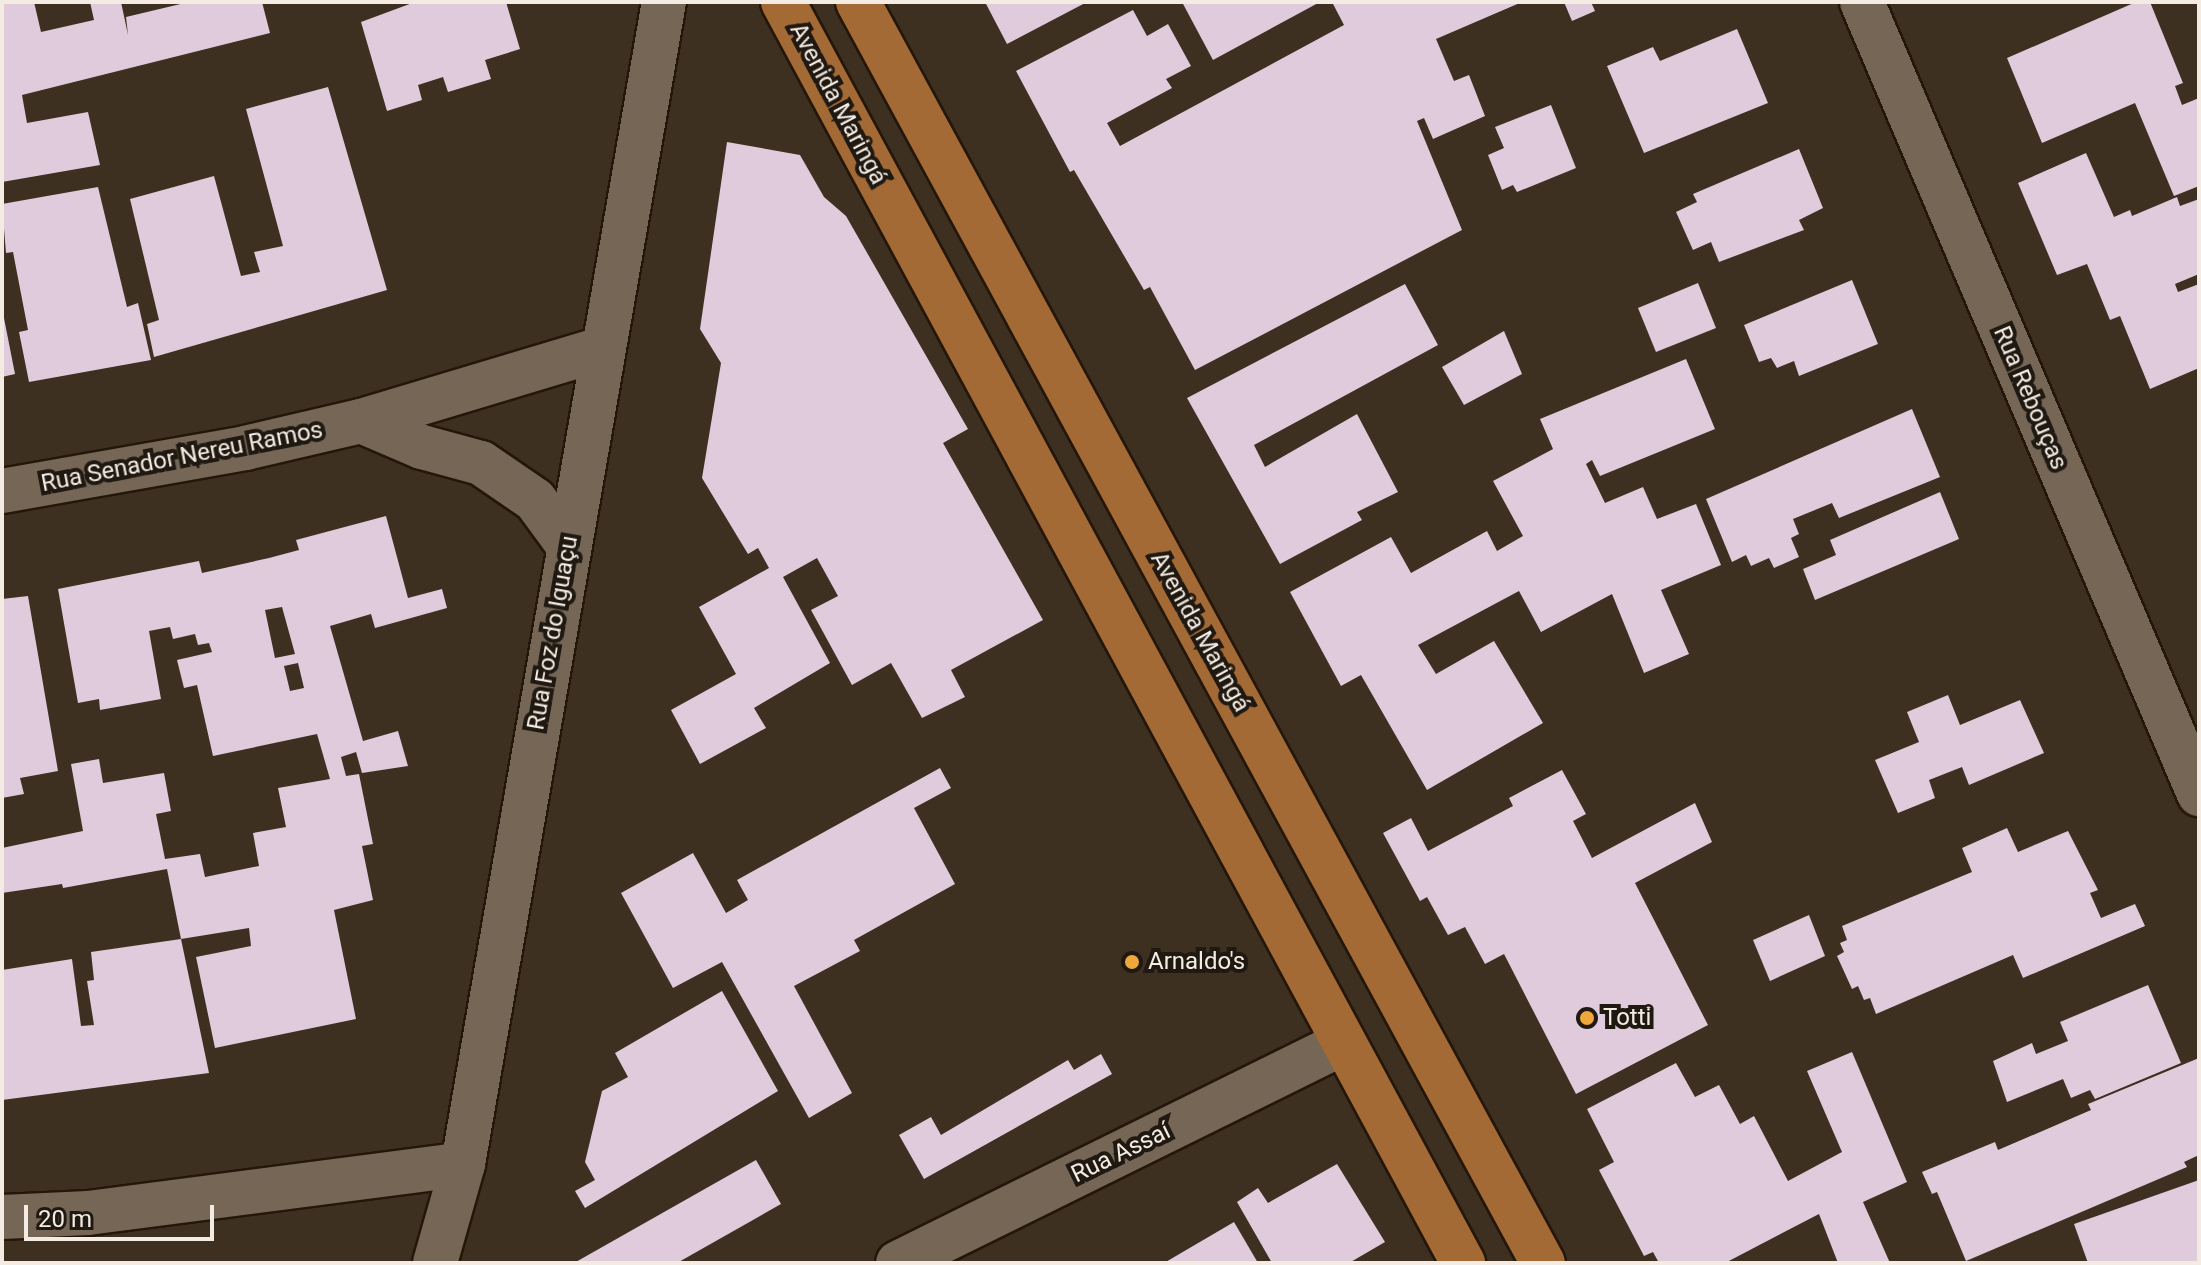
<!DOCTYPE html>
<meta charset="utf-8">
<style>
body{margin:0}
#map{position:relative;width:2201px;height:1265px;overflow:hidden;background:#3d3021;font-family:Roboto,sans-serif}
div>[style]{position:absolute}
.building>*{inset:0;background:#dfcbdc}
.roads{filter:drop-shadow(2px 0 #241709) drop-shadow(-2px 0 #241709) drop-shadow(0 2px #241709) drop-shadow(0 -2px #241709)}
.minor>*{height:44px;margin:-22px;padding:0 22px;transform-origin:22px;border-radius:22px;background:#756655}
.major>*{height:44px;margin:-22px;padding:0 22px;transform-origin:22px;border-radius:22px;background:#a36a36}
.dots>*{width:22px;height:22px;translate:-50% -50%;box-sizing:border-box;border:4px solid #1f1912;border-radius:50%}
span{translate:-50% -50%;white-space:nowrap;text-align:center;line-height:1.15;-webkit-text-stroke:8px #1f1912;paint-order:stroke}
.street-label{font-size:24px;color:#f4ebe2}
.poi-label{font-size:24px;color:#f4ebe2}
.left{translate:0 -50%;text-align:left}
.frame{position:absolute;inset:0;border:4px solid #f4ebe2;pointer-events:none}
.scale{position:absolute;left:24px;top:1205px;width:190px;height:36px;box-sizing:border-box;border:4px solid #f4ebe2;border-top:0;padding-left:10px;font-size:24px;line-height:28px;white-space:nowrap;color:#f4ebe2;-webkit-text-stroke:6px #1f1912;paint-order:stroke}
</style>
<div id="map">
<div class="building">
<div style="clip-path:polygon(2px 2px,34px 2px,41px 32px,94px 20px,90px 2px,121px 2px,128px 35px,126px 17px,189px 2px,262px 2px,270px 33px,22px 95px,27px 123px,88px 112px,100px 165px,2px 182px)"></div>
<div style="clip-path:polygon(415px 2px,506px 2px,520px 49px,485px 60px,491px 79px,448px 92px,443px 77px,418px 85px,422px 100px,387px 111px,361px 22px)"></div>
<div style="clip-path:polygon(985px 2px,1087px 2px,1007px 44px)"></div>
<div style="clip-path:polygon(1182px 2px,1320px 2px,1213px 60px)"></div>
<div style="clip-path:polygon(1332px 2px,1522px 2px,1436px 39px,1454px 81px,1469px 75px,1485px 116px,1433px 139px,1424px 118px,1417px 121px,1462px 230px,1195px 370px,1150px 287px,1144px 290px,1074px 170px,1070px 172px,1016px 71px,1133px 10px,1147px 36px,1168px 24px,1191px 66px,1166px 79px,1172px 88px,1107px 123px,1120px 146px,1344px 25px)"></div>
<div style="clip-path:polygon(1564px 2px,1591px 2px,1595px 11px,1572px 21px)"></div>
<div style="clip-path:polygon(2136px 2px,2150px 2px,2183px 83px,2175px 86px,2182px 105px,2199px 98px,2199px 186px,2174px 196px,2135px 103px,2042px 143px,2007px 58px)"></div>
<div style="clip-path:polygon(1737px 29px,1768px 103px,1644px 153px,1607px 66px,1653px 47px,1660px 61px)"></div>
<div style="clip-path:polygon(328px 87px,387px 290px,154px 357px,147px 324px,159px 320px,130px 199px,214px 176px,241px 276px,260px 272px,254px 252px,283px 246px,246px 109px)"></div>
<div style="clip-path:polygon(1551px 105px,1576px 168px,1517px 192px,1513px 185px,1502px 190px,1488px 155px,1504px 148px,1495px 127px)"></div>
<div style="clip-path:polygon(727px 142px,800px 155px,824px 197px,846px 216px,968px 429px,943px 443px,1043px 620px,951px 670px,965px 697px,922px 718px,891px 663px,852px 685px,811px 610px,838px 596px,817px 558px,783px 577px,830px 663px,754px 708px,766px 728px,700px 764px,671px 710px,736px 674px,699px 607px,769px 568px,758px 548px,748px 554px,702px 478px,721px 363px,700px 329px)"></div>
<div style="clip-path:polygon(1799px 149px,1823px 208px,1799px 220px,1804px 230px,1719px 262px,1711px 242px,1693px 250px,1676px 212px,1697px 202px,1693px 194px)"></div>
<div style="clip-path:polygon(2086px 153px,2114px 217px,2130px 210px,2132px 216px,2177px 197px,2180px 206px,2199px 199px,2199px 274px,2175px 284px,2178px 292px,2199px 284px,2199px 368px,2150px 389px,2120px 316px,2110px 320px,2087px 264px,2057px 275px,2018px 183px)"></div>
<div style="clip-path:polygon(98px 187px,127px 307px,138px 303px,151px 360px,29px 382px,19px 332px,28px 330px,13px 252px,6px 253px,2px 204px)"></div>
<div style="clip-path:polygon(1852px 280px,1878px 344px,1799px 376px,1794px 361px,1777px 368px,1771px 358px,1759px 362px,1744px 325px)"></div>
<div style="clip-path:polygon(1698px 283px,1716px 328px,1656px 352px,1638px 308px)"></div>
<div style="clip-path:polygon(1405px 284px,1438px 345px,1254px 445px,1265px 467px,1357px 414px,1398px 492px,1357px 512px,1362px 520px,1280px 564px,1187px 398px)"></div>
<div style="clip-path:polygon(2px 308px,15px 374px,2px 377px)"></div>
<div style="clip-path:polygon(1504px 331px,1522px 374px,1464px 405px,1442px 367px)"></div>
<div style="clip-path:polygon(1686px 359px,1715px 429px,1600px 476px,1592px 460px,1586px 464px,1605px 503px,1643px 487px,1657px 519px,1696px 504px,1721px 565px,1661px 590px,1689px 654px,1644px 673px,1612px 594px,1541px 632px,1519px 591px,1418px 645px,1436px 674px,1494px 641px,1543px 723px,1427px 790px,1361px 675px,1341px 686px,1290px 592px,1391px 537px,1411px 573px,1487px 531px,1497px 551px,1523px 536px,1493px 481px,1553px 449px,1540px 419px)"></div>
<div style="clip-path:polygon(1912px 409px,1940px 477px,1839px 518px,1832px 503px,1793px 519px,1799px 534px,1791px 538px,1799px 557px,1774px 568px,1769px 558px,1751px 566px,1746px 555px,1732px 562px,1706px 499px)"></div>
<div style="clip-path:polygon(1940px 492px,1959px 539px,1815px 600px,1803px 569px,1836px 555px,1830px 540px)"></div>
<div style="clip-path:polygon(evenodd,386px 516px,408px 598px,442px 589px,447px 608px,375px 628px,371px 614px,330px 626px,363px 741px,398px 731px,408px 766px,362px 773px,356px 752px,341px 757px,346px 776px,359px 774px,373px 844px,362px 846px,373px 900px,334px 910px,356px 1019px,215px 1048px,196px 957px,251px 946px,249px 928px,181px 939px,167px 869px,63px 888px,62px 884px,2px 893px,2px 848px,83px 831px,71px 764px,99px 759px,103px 783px,164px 773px,171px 811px,156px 814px,165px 859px,200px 854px,205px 877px,259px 866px,253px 833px,286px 827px,278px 788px,330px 779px,317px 734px,213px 756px,197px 685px,184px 688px,177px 660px,212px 652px,209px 643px,198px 645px,195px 634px,173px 639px,170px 627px,149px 631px,161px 699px,100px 710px,99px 699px,78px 703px,58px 589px,199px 561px,202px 573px,269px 558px,299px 550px,296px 540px,386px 516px,282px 607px,295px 654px,275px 658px,265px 610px,282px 607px,386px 516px,298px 663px,304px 688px,290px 691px,284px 666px,298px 663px)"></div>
<div style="clip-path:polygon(28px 596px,58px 771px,20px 778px,24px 794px,2px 798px,2px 599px)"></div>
<div style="clip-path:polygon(1948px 695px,1960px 725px,2020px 700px,2044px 753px,1969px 785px,1962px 767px,1929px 780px,1935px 798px,1898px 813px,1875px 760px,1919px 742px,1907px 712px)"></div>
<div style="clip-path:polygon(940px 768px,951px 788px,914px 808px,955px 884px,854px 940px,860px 951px,794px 986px,852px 1093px,809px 1118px,722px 962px,673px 988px,621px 893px,693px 853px,726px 913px,748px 900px,737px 880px)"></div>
<div style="clip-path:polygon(1562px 770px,1586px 814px,1573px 821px,1592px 858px,1695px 803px,1712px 842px,1635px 883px,1708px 1025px,1576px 1094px,1504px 954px,1485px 964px,1465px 927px,1448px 935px,1427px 897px,1420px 901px,1383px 833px,1411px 818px,1428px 851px,1513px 806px,1509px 798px)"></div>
<div style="clip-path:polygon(2007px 828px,2018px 852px,2068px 831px,2098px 890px,2090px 893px,2101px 918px,2135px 904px,2145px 926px,2023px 978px,2013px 955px,1876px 1014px,1870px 998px,1864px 1000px,1858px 986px,1852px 989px,1837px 956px,1844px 952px,1840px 943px,1847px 940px,1842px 926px,1972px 872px,1962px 848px)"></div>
<div style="clip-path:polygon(1809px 915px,1825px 956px,1770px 981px,1753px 940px)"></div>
<div style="clip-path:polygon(181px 939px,209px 1073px,2px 1100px,2px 970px,72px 959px,81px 1026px,94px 1025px,87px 981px,94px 980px,91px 952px)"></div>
<div style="clip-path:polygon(2148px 985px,2181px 1063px,2095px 1099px,2090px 1090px,2071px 1098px,2063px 1079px,2007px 1102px,1993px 1061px,2032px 1043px,2036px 1054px,2068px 1041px,2060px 1022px)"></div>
<div style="clip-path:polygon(722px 991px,778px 1091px,585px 1208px,575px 1191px,595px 1180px,585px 1162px,602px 1091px,628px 1077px,615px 1053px)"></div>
<div style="clip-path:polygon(1852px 1052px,1907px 1182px,1863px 1202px,1890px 1263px,1838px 1263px,1819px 1214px,1725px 1263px,1659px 1263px,1653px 1252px,1644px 1256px,1599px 1170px,1614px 1162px,1587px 1109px,1676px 1063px,1695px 1097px,1719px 1085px,1740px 1124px,1754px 1116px,1788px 1181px,1842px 1152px,1807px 1071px)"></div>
<div style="clip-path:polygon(1101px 1054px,1112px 1074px,924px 1179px,899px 1135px,931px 1117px,941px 1135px,1068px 1060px,1074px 1070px)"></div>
<div style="clip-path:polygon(2199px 1058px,2199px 1155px,2184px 1162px,2187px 1167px,1966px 1261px,1937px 1192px,1932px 1194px,1922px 1172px,1995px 1142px,1998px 1150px,2091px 1110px,2088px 1104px)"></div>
<div style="clip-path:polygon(756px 1160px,781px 1204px,677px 1263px,574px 1263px)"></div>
<div style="clip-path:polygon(1337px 1164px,1385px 1242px,1349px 1263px,1272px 1263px,1237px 1202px,1258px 1188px,1268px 1203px)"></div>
<div style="clip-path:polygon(2199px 1180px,2199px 1263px,2088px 1263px,2074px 1224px)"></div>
<div style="clip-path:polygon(1234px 1222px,1258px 1263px,1164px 1263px)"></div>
</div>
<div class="roads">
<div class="minor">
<div style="left:1862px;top:2px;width:861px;rotate:66.95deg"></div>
<div style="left:361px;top:421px;width:66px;rotate:23.1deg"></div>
<div style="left:422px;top:447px;width:61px;rotate:15.2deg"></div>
<div style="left:481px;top:463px;width:65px;rotate:34.4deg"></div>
<div style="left:535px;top:500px;width:56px;rotate:53.7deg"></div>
<div style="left:2px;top:491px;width:247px;rotate:-10deg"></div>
<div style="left:245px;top:448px;width:119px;rotate:-13.1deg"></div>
<div style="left:361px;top:421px;width:251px;rotate:-16.7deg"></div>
<div style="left:2px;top:1217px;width:86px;rotate:-2.7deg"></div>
<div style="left:88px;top:1213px;width:378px;rotate:-7.4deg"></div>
<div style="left:435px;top:1263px;width:103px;rotate:-74.2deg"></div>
<div style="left:463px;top:1164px;width:1179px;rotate:-80.19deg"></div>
<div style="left:898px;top:1263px;width:496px;rotate:-26.3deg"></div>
</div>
<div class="major">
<div style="left:783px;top:2px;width:1433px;rotate:61.66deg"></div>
<div style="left:858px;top:2px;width:1435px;rotate:61.49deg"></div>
</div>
</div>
<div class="dots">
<div style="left:1132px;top:962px;background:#eea73d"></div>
<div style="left:1587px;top:1018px;background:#eea73d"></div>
</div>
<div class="street-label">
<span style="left:838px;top:104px;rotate:62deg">Avenida Maringá</span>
<span style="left:2030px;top:398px;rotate:67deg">Rua Rebouças</span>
<span style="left:182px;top:457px;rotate:-11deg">Rua Senador Nereu Ramos</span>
<span style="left:1200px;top:632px;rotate:61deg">Avenida Maringá</span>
<span style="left:553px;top:633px;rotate:-80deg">Rua Foz do Iguaçu</span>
<span style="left:1121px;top:1153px;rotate:-26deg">Rua Assaí</span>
</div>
<div class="poi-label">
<span class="left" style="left:1148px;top:962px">Arnaldo's</span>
<span class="left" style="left:1603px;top:1018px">Totti</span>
</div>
<div class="frame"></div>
<div class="scale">20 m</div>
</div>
